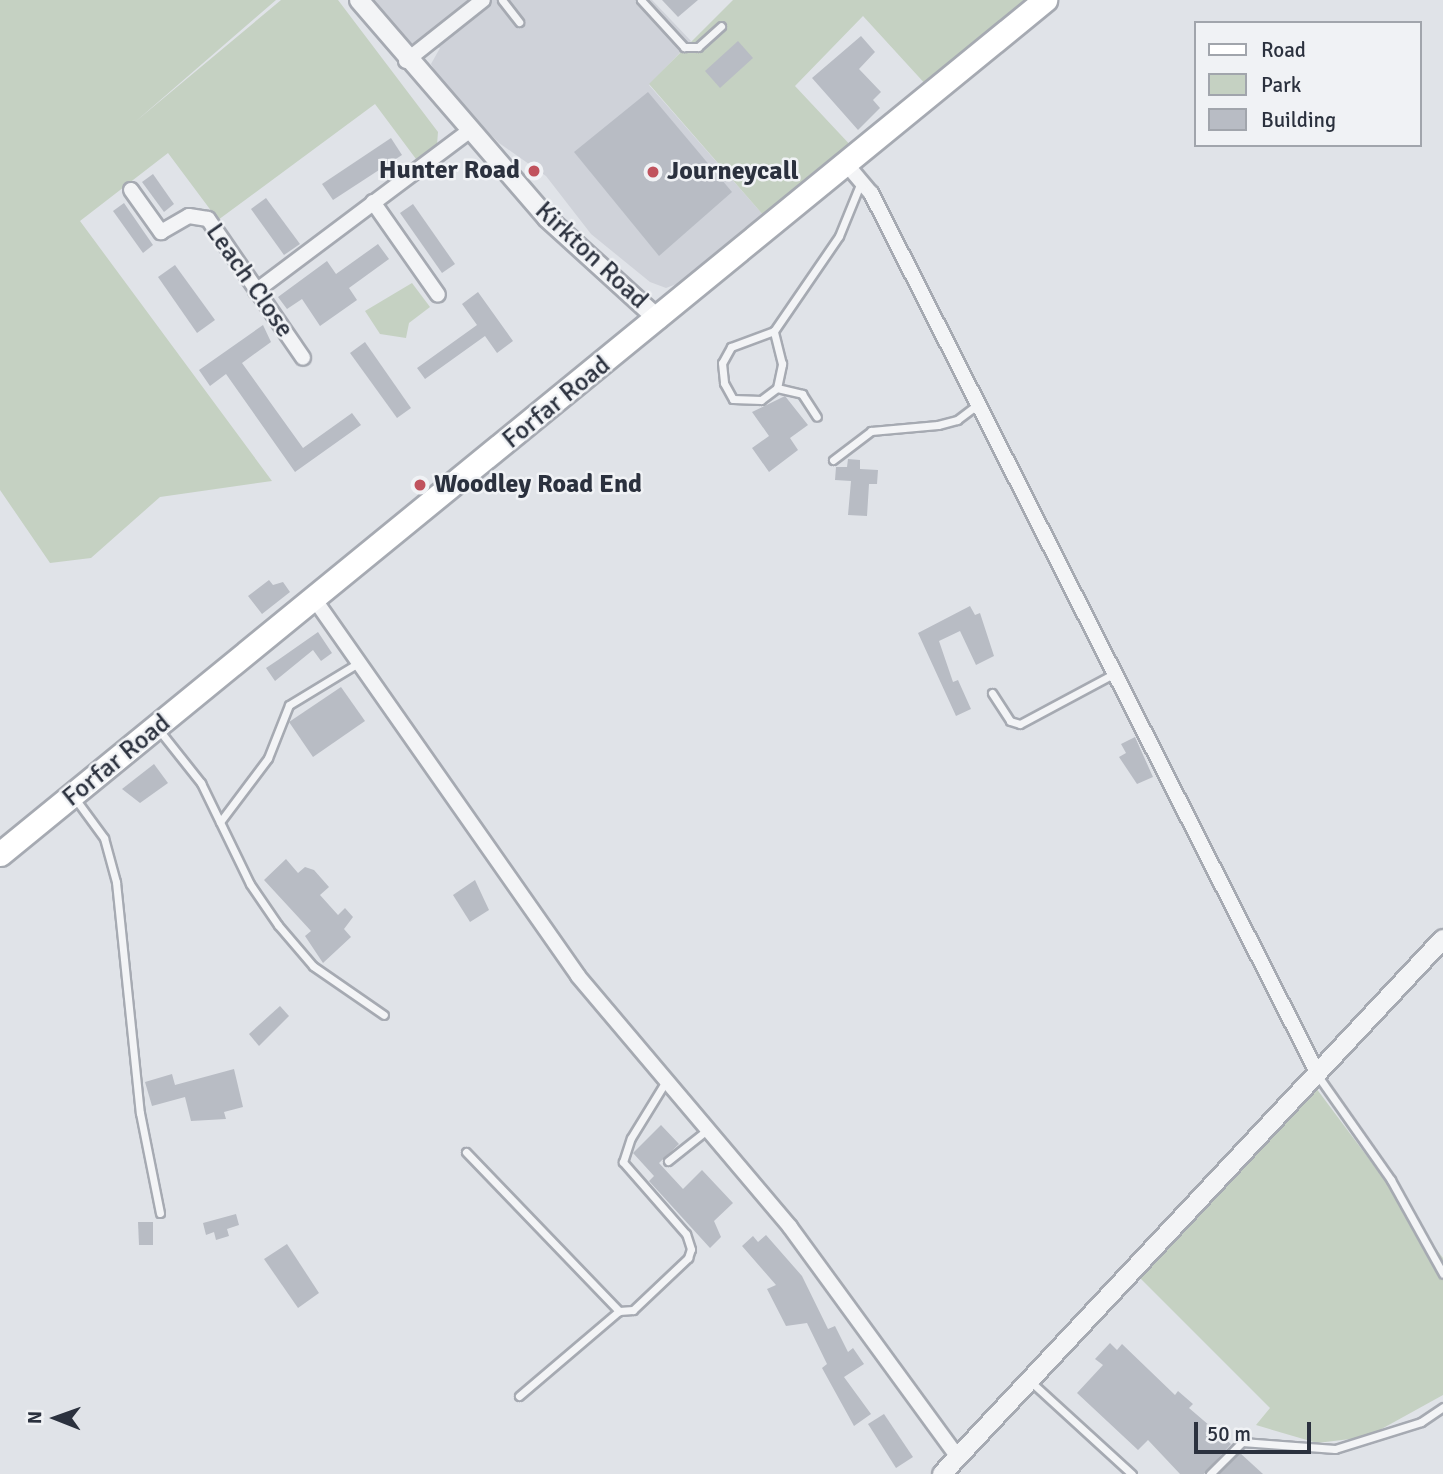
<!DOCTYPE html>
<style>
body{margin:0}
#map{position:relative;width:1443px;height:1474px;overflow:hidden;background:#e0e3e8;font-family:Signika,sans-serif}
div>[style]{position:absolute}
.built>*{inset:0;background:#cfd2d9}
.green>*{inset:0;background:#c5d1c2}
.building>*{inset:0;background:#b8bcc4}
.roads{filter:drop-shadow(2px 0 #a6aab2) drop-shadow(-2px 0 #a6aab2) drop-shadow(0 2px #a6aab2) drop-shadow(0 -2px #a6aab2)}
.service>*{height:7px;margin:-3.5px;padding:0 3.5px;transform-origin:3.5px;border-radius:3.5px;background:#f3f4f6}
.minor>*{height:14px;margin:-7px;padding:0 7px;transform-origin:7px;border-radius:7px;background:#f3f4f6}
.tertiary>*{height:18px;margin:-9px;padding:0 9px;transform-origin:9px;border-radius:9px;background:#f3f4f6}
.primary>*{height:23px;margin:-11.5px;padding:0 11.5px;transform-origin:11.5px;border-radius:11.5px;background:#fff}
.dots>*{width:19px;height:19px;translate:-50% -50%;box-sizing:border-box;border:4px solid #f0f2f5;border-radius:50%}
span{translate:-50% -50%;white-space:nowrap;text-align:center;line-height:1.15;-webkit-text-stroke:5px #f0f2f5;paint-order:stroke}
.poi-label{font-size:26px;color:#2b313e;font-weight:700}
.right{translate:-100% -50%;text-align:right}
.left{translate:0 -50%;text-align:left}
.street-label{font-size:26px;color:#2b313e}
.legend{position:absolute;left:1194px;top:21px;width:228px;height:126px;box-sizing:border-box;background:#f0f2f5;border:2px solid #a1a5ac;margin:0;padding:9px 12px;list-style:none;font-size:21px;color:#2b313e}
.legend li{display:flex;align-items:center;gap:14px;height:35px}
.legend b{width:35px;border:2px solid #a1a5ac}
.north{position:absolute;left:21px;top:1383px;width:70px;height:70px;-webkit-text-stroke:5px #f0f2f5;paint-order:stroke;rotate:271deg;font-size:19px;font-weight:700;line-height:28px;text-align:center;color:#2b313e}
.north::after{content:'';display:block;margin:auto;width:24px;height:32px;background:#2b313e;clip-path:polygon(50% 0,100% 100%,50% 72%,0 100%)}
.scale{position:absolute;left:1194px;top:1422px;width:117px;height:32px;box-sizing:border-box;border:4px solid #2b313e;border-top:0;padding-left:9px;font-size:21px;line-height:24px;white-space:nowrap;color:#2b313e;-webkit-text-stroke:5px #f0f2f5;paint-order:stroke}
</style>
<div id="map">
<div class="built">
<div style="clip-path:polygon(367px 0,652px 0,691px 41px,649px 85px,764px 216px,698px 276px,666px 288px,650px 282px,591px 234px,546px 176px,499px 143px,445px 88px,431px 64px,440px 48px,407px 42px)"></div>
</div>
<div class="green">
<div style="clip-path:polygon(0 0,276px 0,135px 122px,281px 0,338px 0,438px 132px,437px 145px,416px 159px,375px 104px,218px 220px,168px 153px,80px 221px,272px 481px,160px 497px,91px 558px,50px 563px,0 490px)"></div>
<div style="clip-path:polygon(733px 0,1031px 0,928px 87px,863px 16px,795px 86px,854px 149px,764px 216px,649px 84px)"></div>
<div style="clip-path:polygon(412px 283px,430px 307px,409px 323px,406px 338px,380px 334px,365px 311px)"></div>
<div style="clip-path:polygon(1316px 1088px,1443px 1258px,1443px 1395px,1367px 1437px,1317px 1443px,1256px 1425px,1270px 1408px,1139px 1277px)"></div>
</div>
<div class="building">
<div style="clip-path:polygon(662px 0,698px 0,678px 17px)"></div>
<div style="clip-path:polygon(861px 36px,875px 52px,859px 69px,881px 92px,873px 100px,880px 108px,858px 130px,812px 78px)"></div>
<div style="clip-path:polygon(738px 41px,753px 58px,720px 88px,705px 71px)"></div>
<div style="clip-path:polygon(648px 92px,732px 192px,659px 256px,574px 152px)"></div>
<div style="clip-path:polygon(391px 138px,402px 155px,333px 200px,322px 184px)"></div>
<div style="clip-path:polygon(153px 174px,174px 204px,164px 212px,142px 182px)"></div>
<div style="clip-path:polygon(266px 198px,300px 244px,284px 255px,251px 209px)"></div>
<div style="clip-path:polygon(124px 203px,153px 245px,143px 253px,113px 211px)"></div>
<div style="clip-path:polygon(413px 204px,455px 264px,442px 273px,400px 213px)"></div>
<div style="clip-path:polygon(378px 244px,389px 259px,349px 288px,357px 300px,320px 326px,302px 299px,287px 309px,278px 297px,327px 261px,336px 274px)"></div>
<div style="clip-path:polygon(175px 265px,215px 320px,197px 333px,158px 277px)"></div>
<div style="clip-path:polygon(478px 292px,513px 341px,497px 353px,485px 336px,425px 379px,417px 368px,477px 325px,462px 304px)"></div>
<div style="clip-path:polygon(263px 325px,271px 342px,242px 363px,303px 448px,352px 413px,361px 425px,295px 472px,226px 374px,210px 386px,199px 370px)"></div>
<div style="clip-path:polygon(365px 342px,411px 408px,397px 418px,350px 353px)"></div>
<div style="clip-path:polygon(785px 396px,808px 425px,790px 438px,798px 450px,769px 472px,752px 448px,769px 436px,752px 412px)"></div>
<div style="clip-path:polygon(848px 459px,860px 460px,860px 469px,878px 470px,877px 484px,869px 484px,867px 516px,848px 515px,851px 481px,835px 480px,836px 467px,847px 467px)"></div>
<div style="clip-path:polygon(269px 580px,273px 585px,283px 582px,290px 592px,262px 614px,248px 596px)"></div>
<div style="clip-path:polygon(970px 606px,975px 615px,980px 613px,994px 656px,976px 665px,960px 631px,939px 641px,953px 682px,958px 680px,971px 709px,956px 716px,918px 633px)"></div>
<div style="clip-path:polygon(318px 632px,332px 653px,321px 661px,313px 650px,275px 681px,266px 668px,278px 660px,283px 667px,278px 660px)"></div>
<div style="clip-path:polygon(341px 687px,365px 721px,313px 757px,289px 722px)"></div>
<div style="clip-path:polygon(1135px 737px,1153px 777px,1137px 784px,1119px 757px,1126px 753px,1121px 744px)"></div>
<div style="clip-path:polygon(154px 764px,168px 783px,140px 803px,122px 789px)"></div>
<div style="clip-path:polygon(286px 859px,298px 873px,305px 867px,314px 870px,329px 887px,320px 895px,338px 915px,345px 908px,353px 917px,344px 929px,351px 937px,323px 963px,305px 936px,311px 931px,264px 880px)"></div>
<div style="clip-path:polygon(475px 880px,489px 910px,470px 922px,453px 895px)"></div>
<div style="clip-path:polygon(280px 1006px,289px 1016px,259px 1046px,249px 1034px)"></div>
<div style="clip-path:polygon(234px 1069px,243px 1107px,224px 1112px,226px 1119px,191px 1121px,185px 1097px,152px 1106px,145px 1082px,172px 1074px,175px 1085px)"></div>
<div style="clip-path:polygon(661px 1125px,679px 1144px,659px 1163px,683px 1189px,702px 1170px,733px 1203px,714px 1221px,721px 1237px,710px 1248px,649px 1181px,654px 1176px,633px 1153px)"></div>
<div style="clip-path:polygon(236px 1214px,239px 1225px,227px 1229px,229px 1236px,216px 1240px,214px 1232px,206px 1235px,203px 1223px)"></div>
<div style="clip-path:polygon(138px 1222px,153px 1222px,153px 1245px,139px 1245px)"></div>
<div style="clip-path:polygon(766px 1235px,802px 1276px,828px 1329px,835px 1326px,848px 1352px,853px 1348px,864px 1364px,844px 1377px,871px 1414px,854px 1426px,822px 1368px,827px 1364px,807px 1323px,786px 1326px,767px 1289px,776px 1285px,742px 1246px,753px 1236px,758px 1242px)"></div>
<div style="clip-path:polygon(287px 1244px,319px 1293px,298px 1308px,264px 1259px)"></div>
<div style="clip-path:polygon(1110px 1343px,1117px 1350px,1122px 1344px,1175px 1395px,1178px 1391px,1193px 1404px,1189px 1408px,1231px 1444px,1204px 1474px,1180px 1474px,1148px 1440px,1138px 1450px,1077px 1393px,1103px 1365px,1095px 1359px)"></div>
<div style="clip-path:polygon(884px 1414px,913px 1457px,896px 1468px,868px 1424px)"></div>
<div style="clip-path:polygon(1240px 1453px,1263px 1474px,1219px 1474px)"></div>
</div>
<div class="roads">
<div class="service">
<div style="left:502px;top:0;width:28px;rotate:52deg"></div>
<div style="left:641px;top:0;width:64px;rotate:47.5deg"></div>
<div style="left:684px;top:47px;width:14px"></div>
<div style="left:698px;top:47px;width:31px;rotate:-42deg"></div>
<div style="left:774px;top:331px;width:46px;rotate:159.6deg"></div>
<div style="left:731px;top:347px;width:18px;rotate:119deg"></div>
<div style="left:722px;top:363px;width:20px;rotate:84deg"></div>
<div style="left:724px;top:383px;width:18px;rotate:61deg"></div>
<div style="left:733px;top:399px;width:28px;rotate:2deg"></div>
<div style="left:761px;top:400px;width:20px;rotate:-37deg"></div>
<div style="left:777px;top:388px;width:25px;rotate:-78deg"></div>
<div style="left:782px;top:364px;width:34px;rotate:-104deg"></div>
<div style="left:774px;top:331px;width:115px;rotate:-55.6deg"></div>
<div style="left:839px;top:236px;width:58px;rotate:-67.8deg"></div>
<div style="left:777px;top:388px;width:26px;rotate:13deg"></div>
<div style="left:802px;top:394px;width:27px;rotate:57deg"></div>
<div style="left:833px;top:460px;width:48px;rotate:-37.3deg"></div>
<div style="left:871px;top:431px;width:67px;rotate:-5.1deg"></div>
<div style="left:938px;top:425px;width:20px;rotate:-15deg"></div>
<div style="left:957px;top:420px;width:26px;rotate:-37deg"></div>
<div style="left:992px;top:693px;width:33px;rotate:57deg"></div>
<div style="left:1010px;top:721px;width:10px;rotate:17deg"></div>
<div style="left:1020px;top:724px;width:108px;rotate:-28.2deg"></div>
<div style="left:159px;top:730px;width:68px;rotate:51.6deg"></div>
<div style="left:201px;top:783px;width:112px;rotate:64.1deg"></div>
<div style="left:250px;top:884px;width:50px;rotate:55.7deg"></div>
<div style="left:278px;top:925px;width:54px;rotate:49.5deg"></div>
<div style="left:313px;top:966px;width:86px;rotate:34.6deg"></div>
<div style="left:74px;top:797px;width:51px;rotate:53.8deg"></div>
<div style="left:104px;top:838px;width:46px;rotate:74.7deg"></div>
<div style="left:116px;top:882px;width:232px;rotate:84.1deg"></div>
<div style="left:140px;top:1113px;width:102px;rotate:78.7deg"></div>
<div style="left:220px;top:822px;width:80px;rotate:-53.1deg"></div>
<div style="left:268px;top:758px;width:57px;rotate:-68.4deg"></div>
<div style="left:289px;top:705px;width:81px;rotate:-31.3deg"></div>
<div style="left:1318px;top:1076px;width:127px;rotate:54.9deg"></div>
<div style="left:1391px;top:1180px;width:107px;rotate:61deg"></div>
<div style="left:466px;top:1152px;width:221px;rotate:46.1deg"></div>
<div style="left:619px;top:1311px;width:14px;rotate:-4deg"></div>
<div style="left:633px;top:1310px;width:76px;rotate:-43.4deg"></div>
<div style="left:688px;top:1258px;width:9px;rotate:-72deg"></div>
<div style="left:691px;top:1249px;width:16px;rotate:-108deg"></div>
<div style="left:686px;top:1234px;width:96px;rotate:-131.2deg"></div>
<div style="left:623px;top:1162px;width:25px;rotate:-72deg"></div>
<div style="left:631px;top:1138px;width:67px;rotate:-58.4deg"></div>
<div style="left:668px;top:1161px;width:50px;rotate:-38.5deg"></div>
<div style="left:1030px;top:1381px;width:138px;rotate:42.4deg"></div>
<div style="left:519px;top:1396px;width:131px;rotate:-40.4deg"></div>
<div style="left:1210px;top:1474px;width:45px;rotate:-45deg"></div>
<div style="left:1242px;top:1442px;width:93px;rotate:4.3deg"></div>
<div style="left:1335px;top:1449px;width:90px;rotate:-17.4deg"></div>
<div style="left:1421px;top:1422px;width:27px;rotate:-34deg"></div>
</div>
<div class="minor">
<div style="left:406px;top:61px;width:98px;rotate:-38.4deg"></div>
<div style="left:848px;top:166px;width:35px;rotate:50deg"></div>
<div style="left:871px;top:193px;width:986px;rotate:63.1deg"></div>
<div style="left:131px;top:190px;width:52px;rotate:54.5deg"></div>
<div style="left:161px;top:232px;width:32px;rotate:-30deg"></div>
<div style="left:189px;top:216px;width:19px;rotate:9deg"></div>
<div style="left:208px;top:219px;width:168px;rotate:55.6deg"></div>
<div style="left:373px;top:202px;width:113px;rotate:55deg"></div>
<div style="left:256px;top:291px;width:265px;rotate:-36.9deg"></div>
<div style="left:315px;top:600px;width:459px;rotate:55deg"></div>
<div style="left:578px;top:976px;width:329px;rotate:49.8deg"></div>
<div style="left:790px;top:1227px;width:285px;rotate:53.9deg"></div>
</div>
<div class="tertiary">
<div style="left:359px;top:0;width:288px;rotate:49.2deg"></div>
<div style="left:547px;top:218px;width:151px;rotate:42.3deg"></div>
<div style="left:942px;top:1474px;width:733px;rotate:-46.88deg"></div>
</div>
<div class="primary">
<div style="left:0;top:854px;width:1350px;rotate:-39.26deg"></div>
</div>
</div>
<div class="dots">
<div style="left:534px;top:171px;background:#c0525d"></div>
<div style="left:653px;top:172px;background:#c0525d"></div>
<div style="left:420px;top:485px;background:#c0525d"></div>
</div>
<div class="poi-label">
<span class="right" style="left:520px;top:171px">Hunter Road</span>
<span class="left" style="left:667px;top:172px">Journeycall</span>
<span class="left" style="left:434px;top:485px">Woodley Road End</span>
</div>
<div class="street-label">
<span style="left:591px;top:256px;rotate:43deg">Kirkton Road</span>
<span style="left:249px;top:281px;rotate:55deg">Leach Close</span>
<span style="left:557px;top:403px;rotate:-39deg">Forfar Road</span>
<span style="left:117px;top:761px;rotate:-39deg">Forfar Road</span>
</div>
<ul class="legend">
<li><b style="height:9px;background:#fff"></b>Road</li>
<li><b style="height:19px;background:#c5d1c2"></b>Park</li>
<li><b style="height:19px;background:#b8bcc4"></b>Building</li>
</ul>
<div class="north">N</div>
<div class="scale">50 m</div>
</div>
